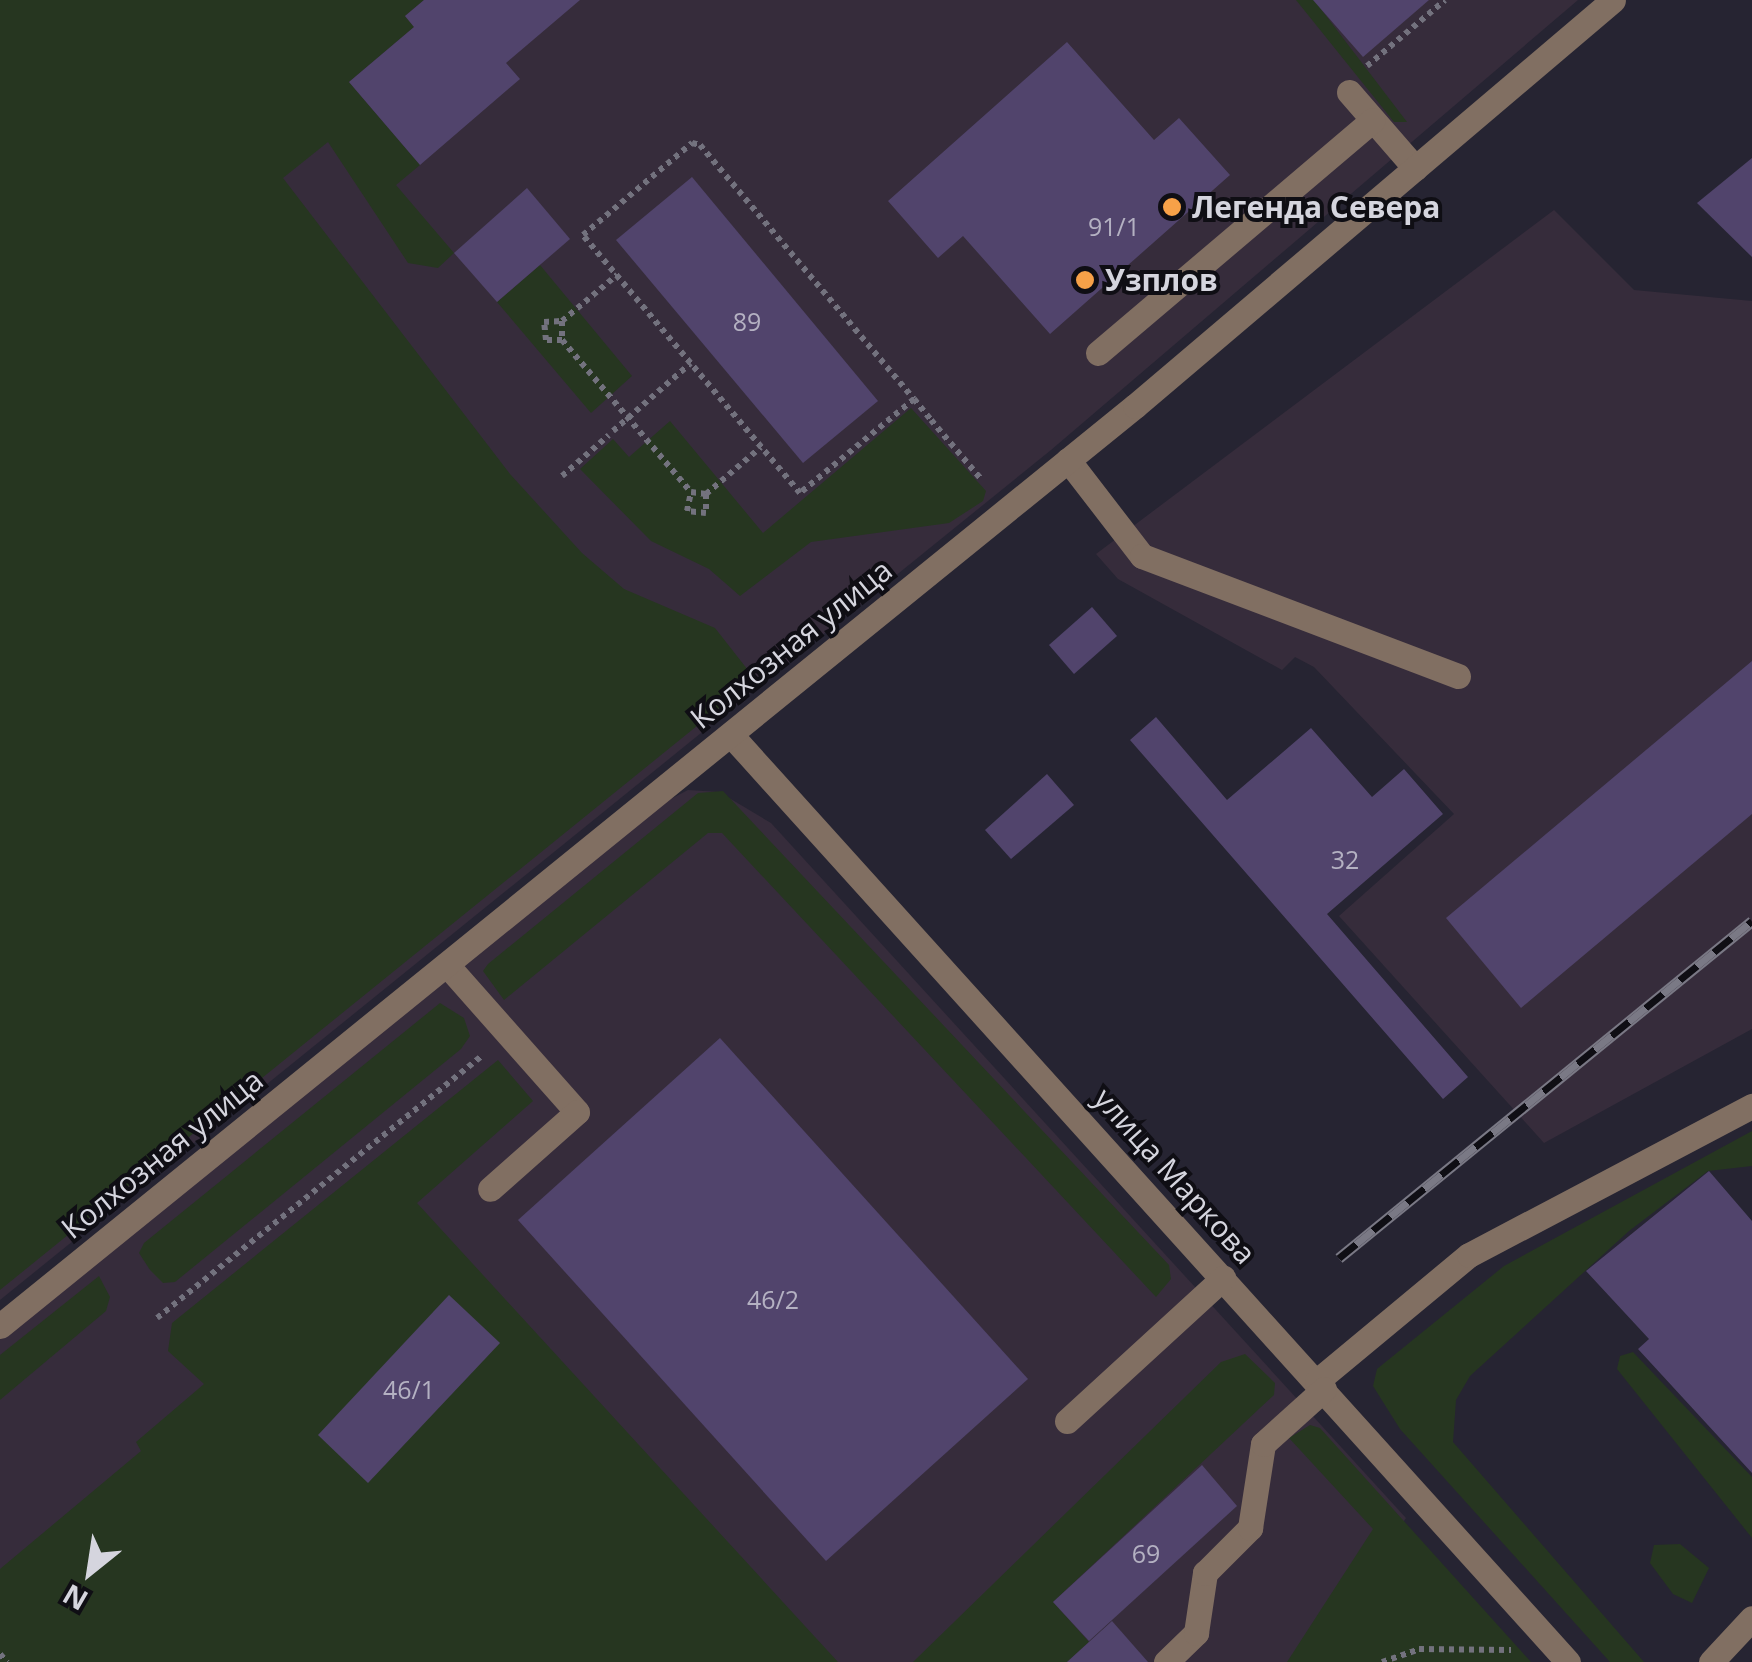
<!DOCTYPE html>
<meta charset="utf-8">
<style>
body{margin:0}
#map{position:relative;width:1752px;height:1662px;overflow:hidden;background:#262432;font-family:"Open Sans",sans-serif}
div>[style]{position:absolute}
.industrial>*{inset:0;background:#362c3b}
.green>*{inset:0;background:#263620}
.building>*{inset:0;background:#51446c}
.path>*{height:6px;margin-top:-3px;transform-origin:0;background:repeating-linear-gradient(90deg,#73727e 0 5px,transparent 0 10px)}
.minor>*{height:25px;margin:-12.5px;padding:0 12.5px;transform-origin:12.5px;border-radius:12.5px;background:#816f62}
.rail>*{height:11px;margin-top:-5.5px;transform-origin:0;background:repeating-linear-gradient(90deg,#0f0e14 0 22px,#7a7985 0 44px);box-sizing:border-box;border-block:2px solid #7a7985}
.dots>*{width:28px;height:28px;translate:-50% -50%;box-sizing:border-box;border:5px solid #0f0e14;border-radius:50%}
span{translate:-50% -50%;white-space:nowrap;text-align:center;line-height:1.15;-webkit-text-stroke:8px #0f0e14;paint-order:stroke}
.number-label{font-size:25px;color:#b4b1c2}
.number-label span{-webkit-text-stroke-width:0}
.poi-label{font-size:30px;color:#d5d5de;font-weight:700}
.left{translate:0 -50%;text-align:left}
.street-label{font-size:30px;color:#d5d5de}
.north{position:absolute;left:40px;top:1522px;width:100px;height:100px;-webkit-text-stroke:8px #0f0e14;paint-order:stroke;rotate:210deg;font-size:28px;font-weight:700;line-height:40px;text-align:center;color:#d5d5de}
.north::after{content:'';display:block;margin:auto;width:35px;height:45px;background:#d5d5de;clip-path:polygon(50% 0,100% 100%,50% 72%,0 100%)}
</style>
<div id="map">
<div class="industrial">
<div style="clip-path:polygon(0 0,1578px 0,1051px 450px,0 1300px)"></div>
<div style="clip-path:polygon(1554px 210px,1634px 290px,1752px 301px,1752px 1029px,1544px 1143px,1339px 916px,1454px 814px,1314px 667px,1295px 657px,1282px 670px,1118px 579px,1096px 554px)"></div>
<div style="clip-path:polygon(688px 790px,719px 792px,771px 823px,1406px 1518px,1310px 1662px,0 1662px,0 1339px,659px 805px)"></div>
</div>
<div class="green">
<div style="clip-path:polygon(0 0,424px 0,405px 16px,414px 27px,349px 82px,420px 165px,396px 185px,454px 253px,438px 268px,408px 263px,328px 142px,283px 178px,510px 474px,582px 553px,624px 589px,715px 628px,755px 679px,0 1290px)"></div>
<div style="clip-path:polygon(1296px 0,1314px 0,1407px 122px,1394px 122px)"></div>
<div style="clip-path:polygon(540px 265px,632px 376px,591px 413px,497px 302px)"></div>
<div style="clip-path:polygon(911px 408px,986px 491px,983px 501px,949px 523px,811px 542px,740px 596px,709px 569px,651px 541px,580px 469px,613px 439px,629px 457px,670px 421px,763px 533px)"></div>
<div style="clip-path:polygon(723px 791px,1169px 1265px,1171px 1279px,1156px 1297px,722px 833px,708px 833px,504px 1000px,483px 971px,488px 964px,698px 793px)"></div>
<div style="clip-path:polygon(440px 1003px,464px 1018px,470px 1036px,461px 1049px,175px 1282px,163px 1283px,150px 1270px,139px 1253px,144px 1243px)"></div>
<div style="clip-path:polygon(498px 1060px,533px 1101px,417px 1203px,838px 1662px,0 1662px,0 1569px,141px 1451px,136px 1442px,204px 1384px,168px 1351px,172px 1323px)"></div>
<div style="clip-path:polygon(1752px 1131px,1752px 1166px,1708px 1171px,1629px 1231px,1470px 1376px,1456px 1400px,1453px 1442px,1644px 1662px,1610px 1662px,1400px 1429px,1373px 1386px,1377px 1369px,1504px 1266px)"></div>
<div style="clip-path:polygon(99px 1276px,110px 1297px,106px 1311px,0 1400px,0 1355px)"></div>
<div style="clip-path:polygon(1633px 1352px,1752px 1477px,1752px 1538px,1617px 1369px,1620px 1356px)"></div>
<div style="clip-path:polygon(1245px 1354px,1275px 1383px,1274px 1395px,1053px 1602px,1089px 1642px,1067px 1662px,913px 1662px,1221px 1362px)"></div>
<div style="clip-path:polygon(1310px 1425px,1320px 1428px,1531px 1662px,1287px 1662px,1373px 1529px,1289px 1438px)"></div>
<div style="clip-path:polygon(1680px 1544px,1709px 1568px,1692px 1603px,1673px 1594px,1650px 1563px,1654px 1545px)"></div>
</div>
<div class="building">
<div style="clip-path:polygon(424px 0,580px 0,506px 63px,520px 79px,420px 165px,349px 82px,414px 27px,405px 16px)"></div>
<div style="clip-path:polygon(1313px 0,1429px 0,1363px 57px)"></div>
<div style="clip-path:polygon(1067px 42px,1154px 140px,1179px 118px,1230px 175px,1050px 334px,963px 236px,938px 258px,888px 201px)"></div>
<div style="clip-path:polygon(1752px 158px,1752px 257px,1697px 203px)"></div>
<div style="clip-path:polygon(692px 177px,878px 401px,803px 463px,616px 240px)"></div>
<div style="clip-path:polygon(527px 188px,570px 239px,497px 302px,454px 253px)"></div>
<div style="clip-path:polygon(1092px 607px,1117px 636px,1074px 674px,1049px 645px)"></div>
<div style="clip-path:polygon(1752px 661px,1752px 814px,1521px 1008px,1446px 918px)"></div>
<div style="clip-path:polygon(1156px 717px,1227px 800px,1311px 728px,1372px 797px,1404px 769px,1443px 814px,1327px 914px,1468px 1077px,1443px 1099px,1130px 740px)"></div>
<div style="clip-path:polygon(1047px 774px,1074px 805px,1011px 859px,985px 830px)"></div>
<div style="clip-path:polygon(720px 1038px,1028px 1379px,826px 1561px,518px 1220px)"></div>
<div style="clip-path:polygon(1709px 1171px,1752px 1221px,1752px 1473px,1638px 1349px,1649px 1339px,1586px 1271px)"></div>
<div style="clip-path:polygon(449px 1295px,500px 1343px,368px 1483px,318px 1435px)"></div>
<div style="clip-path:polygon(1202px 1465px,1237px 1506px,1089px 1641px,1053px 1602px)"></div>
<div style="clip-path:polygon(1112px 1621px,1148px 1662px,1067px 1662px)"></div>
</div>
<div class="path">
<div style="left:1367px;top:66px;width:102px;rotate:-40.2deg"></div>
<div style="left:562px;top:321px;width:19px;rotate:90deg"></div>
<div style="left:562px;top:340px;width:16px;rotate:180deg"></div>
<div style="left:546px;top:340px;width:18px;rotate:-96deg"></div>
<div style="left:544px;top:322px;width:18px;rotate:-3deg"></div>
<div style="left:562px;top:321px;width:72px;rotate:-39.9deg"></div>
<div style="left:562px;top:340px;width:199px;rotate:49.7deg"></div>
<div style="left:914px;top:399px;width:148px;rotate:140.5deg"></div>
<div style="left:800px;top:493px;width:337px;rotate:-130.1deg"></div>
<div style="left:583px;top:235px;width:143px;rotate:-40.2deg"></div>
<div style="left:692px;top:143px;width:8px;rotate:14deg"></div>
<div style="left:700px;top:145px;width:332px;rotate:49.9deg"></div>
<div style="left:914px;top:399px;width:27px;rotate:51deg"></div>
<div style="left:931px;top:420px;width:77px;rotate:49.7deg"></div>
<div style="left:613px;top:431px;width:103px;rotate:-41.1deg"></div>
<div style="left:562px;top:476px;width:62px;rotate:-41.1deg"></div>
<div style="left:706px;top:494px;width:19px;rotate:90deg"></div>
<div style="left:706px;top:513px;width:19px;rotate:-174deg"></div>
<div style="left:687px;top:511px;width:19px;rotate:-78deg"></div>
<div style="left:691px;top:492px;width:15px;rotate:8deg"></div>
<div style="left:706px;top:494px;width:72px;rotate:-40.5deg"></div>
<div style="left:157px;top:1318px;width:419px;rotate:-38.9deg"></div>
<div style="left:0;top:1654px;width:11px;rotate:49deg"></div>
<div style="left:1382px;top:1662px;width:39px;rotate:-19deg"></div>
<div style="left:1419px;top:1649px;width:92px;rotate:0.6deg"></div>
</div>
<div class="minor">
<div style="left:1349px;top:92px;width:101px;rotate:49deg"></div>
<div style="left:1098px;top:353px;width:360px;rotate:-40.3deg"></div>
<div style="left:1068px;top:460px;width:121px;rotate:52.4deg"></div>
<div style="left:1142px;top:556px;width:338px;rotate:20.8deg"></div>
<div style="left:731px;top:735px;width:1249px;rotate:47.92deg"></div>
<div style="left:447px;top:965px;width:196px;rotate:48.5deg"></div>
<div style="left:577px;top:1112px;width:116px;rotate:138.5deg"></div>
<div style="left:0;top:1326px;width:1461px;rotate:-39.03deg"></div>
<div style="left:1135px;top:406px;width:627px;rotate:-40.34deg"></div>
<div style="left:1317px;top:1381px;width:197px;rotate:-39.7deg"></div>
<div style="left:1469px;top:1255px;width:320px;rotate:-27.8deg"></div>
<div style="left:1067px;top:1421px;width:212px;rotate:-42.5deg"></div>
<div style="left:1166px;top:1662px;width:42px;rotate:-44deg"></div>
<div style="left:1196px;top:1633px;width:61px;rotate:-81.5deg"></div>
<div style="left:1205px;top:1573px;width:64px;rotate:-45deg"></div>
<div style="left:1250px;top:1528px;width:85px;rotate:-81.2deg"></div>
<div style="left:1263px;top:1444px;width:82px;rotate:-42deg"></div>
<div style="left:1711px;top:1662px;width:60px;rotate:-47deg"></div>
</div>
<div class="rail">
<div style="left:1339px;top:1258px;width:533px;rotate:-39.21deg"></div>
</div>
<div class="dots">
<div style="left:1172px;top:207px;background:#f7a148"></div>
<div style="left:1085px;top:280px;background:#f7a148"></div>
</div>
<div class="number-label">
<span style="left:1114px;top:226px">91/1</span>
<span style="left:747px;top:321px">89</span>
<span style="left:1345px;top:859px">32</span>
<span style="left:773px;top:1299px">46/2</span>
<span style="left:409px;top:1389px">46/1</span>
<span style="left:1146px;top:1553px">69</span>
</div>
<div class="poi-label">
<span class="left" style="left:1192px;top:207px">Легенда Севера</span>
<span class="left" style="left:1105px;top:280px">Узплов</span>
</div>
<div class="street-label">
<span style="left:791px;top:644px;rotate:-39deg">Колхозная улица</span>
<span style="left:162px;top:1154px;rotate:-39deg">Колхозная улица</span>
<span style="left:1175px;top:1176px;rotate:48deg">улица Маркова</span>
</div>
<div class="north">N</div>
</div>
